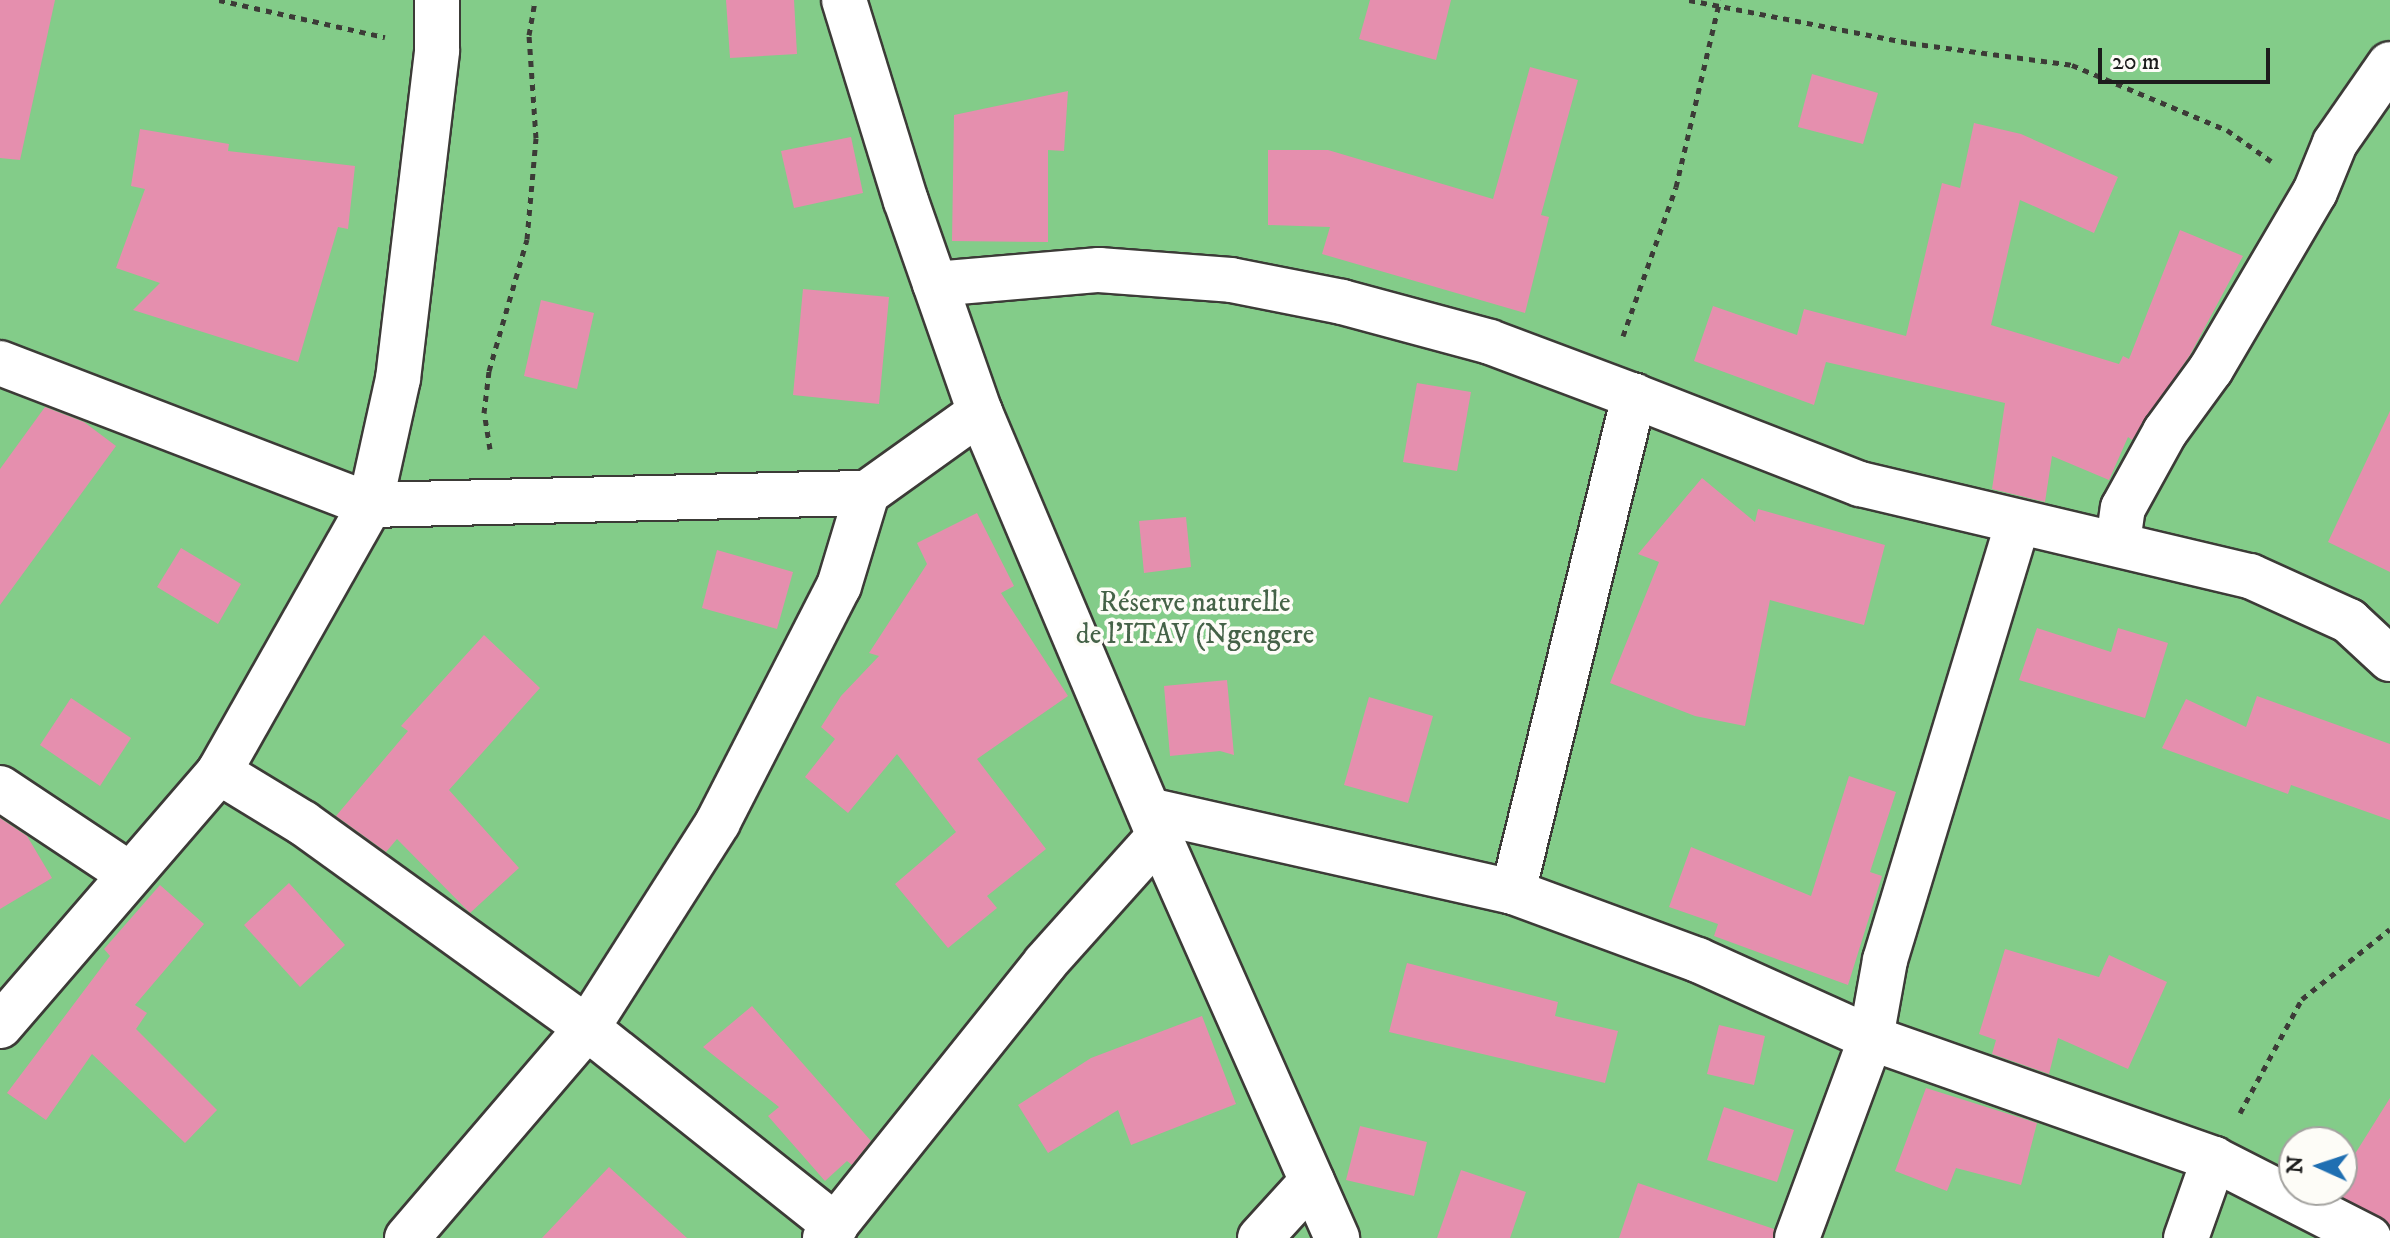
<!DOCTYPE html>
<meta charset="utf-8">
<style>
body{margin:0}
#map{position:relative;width:2390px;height:1238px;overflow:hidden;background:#f3ead3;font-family:"IM FELL DW Pica",serif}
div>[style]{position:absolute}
.green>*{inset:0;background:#83cc89}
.building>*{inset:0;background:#e58fae}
.path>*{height:5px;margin-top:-2.5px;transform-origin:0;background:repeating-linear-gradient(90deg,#3c3b37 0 6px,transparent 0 12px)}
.roads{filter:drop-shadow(2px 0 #3c3b37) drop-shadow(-2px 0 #3c3b37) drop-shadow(0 2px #3c3b37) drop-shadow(0 -2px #3c3b37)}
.minor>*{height:44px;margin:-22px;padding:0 22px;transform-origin:22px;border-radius:22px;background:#fff}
span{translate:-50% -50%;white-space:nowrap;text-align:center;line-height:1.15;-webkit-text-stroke:7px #fdfcf7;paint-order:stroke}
.park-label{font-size:28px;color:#456248}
.north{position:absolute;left:2278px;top:1126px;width:80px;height:80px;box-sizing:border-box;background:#fdfcf7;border:2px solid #a3a29f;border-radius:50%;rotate:273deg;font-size:22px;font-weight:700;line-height:32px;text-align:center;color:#1c1c1c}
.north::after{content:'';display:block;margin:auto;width:28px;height:36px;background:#1f6fb2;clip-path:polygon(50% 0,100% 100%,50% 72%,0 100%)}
.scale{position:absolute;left:2098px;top:48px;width:172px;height:36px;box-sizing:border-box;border:4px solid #1c1c1c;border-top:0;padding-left:10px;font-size:24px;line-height:28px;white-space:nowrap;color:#1c1c1c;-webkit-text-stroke:6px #fdfcf7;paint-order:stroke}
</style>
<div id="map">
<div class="green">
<div style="clip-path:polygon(evenodd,0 0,2390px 0,2390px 1238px,0 1238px,0 0,2294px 1142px,2342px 1142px,2342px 1190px,2294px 1190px,2294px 1142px)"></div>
</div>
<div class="building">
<div style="clip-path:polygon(0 0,55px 0,20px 160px,0 158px)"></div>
<div style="clip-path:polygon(726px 0,794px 0,797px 54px,730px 58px)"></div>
<div style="clip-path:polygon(1370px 0,1451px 0,1436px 60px,1359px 39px)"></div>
<div style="clip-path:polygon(1530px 67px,1578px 80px,1541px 215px,1549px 217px,1525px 313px,1322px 254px,1330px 227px,1268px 225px,1268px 150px,1328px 150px,1493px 199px)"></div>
<div style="clip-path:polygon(1812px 74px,1878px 93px,1863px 144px,1798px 127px)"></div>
<div style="clip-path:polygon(1068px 91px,1064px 151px,1048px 150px,1048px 242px,952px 241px,954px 115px)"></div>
<div style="clip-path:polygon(1974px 123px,2021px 134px,2118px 177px,2094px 233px,2020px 200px,1991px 325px,2119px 364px,2123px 356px,2129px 359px,2180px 230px,2243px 256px,2190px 355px,2132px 440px,2128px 437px,2109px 480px,2052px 456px,2045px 502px,1992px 489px,2005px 403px,1826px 362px,1814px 405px,1694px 361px,1713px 306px,1797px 335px,1804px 309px,1906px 336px,1942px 183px,1960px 188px)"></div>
<div style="clip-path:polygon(140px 129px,229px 144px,228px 151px,355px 166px,348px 229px,338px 227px,298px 362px,133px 310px,160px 283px,116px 268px,145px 189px,131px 186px)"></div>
<div style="clip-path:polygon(851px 137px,863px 193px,794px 208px,781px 151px)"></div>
<div style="clip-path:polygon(803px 289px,889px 297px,879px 404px,793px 395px)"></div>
<div style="clip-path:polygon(541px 300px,594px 313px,577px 389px,524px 376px)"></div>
<div style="clip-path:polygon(1417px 383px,1471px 392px,1457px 471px,1403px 462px)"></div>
<div style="clip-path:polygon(45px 407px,84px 422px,116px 446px,0 605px,0 469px)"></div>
<div style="clip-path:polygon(2390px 411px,2390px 572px,2328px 542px)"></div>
<div style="clip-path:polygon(1702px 478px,1755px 522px,1758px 509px,1885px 545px,1864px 625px,1770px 600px,1745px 726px,1695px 716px,1610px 683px,1659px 562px,1638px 554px)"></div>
<div style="clip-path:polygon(977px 513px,1014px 586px,1001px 593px,1068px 696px,977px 759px,1046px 849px,987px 896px,997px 908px,948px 948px,895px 884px,956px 832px,897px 754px,848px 813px,805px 777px,835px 739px,821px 727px,841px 696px,879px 656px,869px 653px,927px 564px,917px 543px)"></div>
<div style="clip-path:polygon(1186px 517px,1191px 567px,1144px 573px,1139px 521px)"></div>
<div style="clip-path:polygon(181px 548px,241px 584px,218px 624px,157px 587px)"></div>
<div style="clip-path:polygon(717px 550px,793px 572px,777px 629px,702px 608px)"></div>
<div style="clip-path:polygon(2037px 628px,2111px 652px,2118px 628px,2168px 643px,2145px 718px,2019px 680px)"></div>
<div style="clip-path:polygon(484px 635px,540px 688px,449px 790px,519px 868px,470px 913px,397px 839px,386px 852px,336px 816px,408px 731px,401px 726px)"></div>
<div style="clip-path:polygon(1227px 680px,1234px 755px,1220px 751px,1170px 756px,1164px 686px)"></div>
<div style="clip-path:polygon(2257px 696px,2390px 744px,2390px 820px,2291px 785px,2288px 794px,2162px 748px,2186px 699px,2246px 727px)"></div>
<div style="clip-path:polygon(1369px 697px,1433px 716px,1408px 803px,1344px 785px)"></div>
<div style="clip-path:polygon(71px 698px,131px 738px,100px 786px,40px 745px)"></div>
<div style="clip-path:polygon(1849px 776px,1896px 792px,1870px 872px,1882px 876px,1848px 985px,1714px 936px,1718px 924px,1669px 907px,1691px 847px,1811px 896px)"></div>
<div style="clip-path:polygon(0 818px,27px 836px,52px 878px,0 909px)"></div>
<div style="clip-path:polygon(289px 883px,345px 945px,300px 987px,244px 925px)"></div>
<div style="clip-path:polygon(160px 885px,204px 924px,135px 1005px,147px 1013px,136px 1029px,217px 1110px,185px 1143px,92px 1054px,46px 1120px,7px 1093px,110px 956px,104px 949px)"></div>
<div style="clip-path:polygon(2005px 949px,2099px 977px,2109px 955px,2167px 982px,2128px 1069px,2058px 1038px,2049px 1074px,1992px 1054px,1996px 1040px,1979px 1034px)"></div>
<div style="clip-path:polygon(1407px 963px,1558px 1002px,1555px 1016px,1618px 1031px,1605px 1083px,1389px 1032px)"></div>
<div style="clip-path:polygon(752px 1006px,871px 1141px,852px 1165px,847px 1161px,825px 1181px,768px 1116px,779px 1107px,703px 1047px)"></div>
<div style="clip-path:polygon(1202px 1016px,1236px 1104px,1131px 1145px,1118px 1110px,1048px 1153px,1018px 1105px,1091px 1058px)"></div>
<div style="clip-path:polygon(1719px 1025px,1765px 1036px,1754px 1085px,1707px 1074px)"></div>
<div style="clip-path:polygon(1926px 1088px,2037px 1123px,2021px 1185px,1956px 1168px,1947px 1191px,1895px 1171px)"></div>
<div style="clip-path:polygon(2390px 1098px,2390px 1225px,2330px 1190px,2342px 1190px,2342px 1150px,2353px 1157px)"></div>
<div style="clip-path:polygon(1724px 1107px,1794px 1130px,1777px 1182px,1707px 1160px)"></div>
<div style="clip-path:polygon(1360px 1126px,1427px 1142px,1414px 1196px,1346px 1180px)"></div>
<div style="clip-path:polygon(609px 1167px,687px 1238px,542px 1238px)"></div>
<div style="clip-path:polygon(1461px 1170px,1526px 1192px,1510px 1238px,1437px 1238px)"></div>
<div style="clip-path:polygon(1638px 1183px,1774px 1229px,1773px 1238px,1619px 1238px)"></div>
</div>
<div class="path">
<div style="left:219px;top:0;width:170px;rotate:12.6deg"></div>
<div style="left:1689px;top:0;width:225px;rotate:11deg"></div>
<div style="left:1910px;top:43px;width:163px;rotate:7.7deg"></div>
<div style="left:2072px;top:65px;width:168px;rotate:22.8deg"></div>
<div style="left:2227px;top:130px;width:54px;rotate:35.2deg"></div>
<div style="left:1623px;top:336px;width:158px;rotate:-70.4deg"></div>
<div style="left:1676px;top:187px;width:192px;rotate:-76.8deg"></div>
<div style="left:490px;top:449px;width:36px;rotate:-99deg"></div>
<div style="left:484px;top:413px;width:42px;rotate:-83.2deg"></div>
<div style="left:489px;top:371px;width:137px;rotate:-73.9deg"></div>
<div style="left:527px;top:239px;width:101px;rotate:-84.9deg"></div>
<div style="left:536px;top:138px;width:103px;rotate:-93.9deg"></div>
<div style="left:529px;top:35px;width:36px;rotate:-80deg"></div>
<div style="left:2240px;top:1113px;width:130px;rotate:-61.5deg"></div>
<div style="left:2302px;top:999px;width:112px;rotate:-38.5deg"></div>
</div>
<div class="roads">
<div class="minor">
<div style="left:844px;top:0;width:210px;rotate:72.9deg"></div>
<div style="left:906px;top:201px;width:224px;rotate:70.7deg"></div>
<div style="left:980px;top:412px;width:460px;rotate:67.1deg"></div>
<div style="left:1159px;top:836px;width:440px;rotate:66.1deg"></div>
<div style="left:935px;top:284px;width:165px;rotate:-4.9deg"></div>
<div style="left:1099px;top:270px;width:132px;rotate:4.3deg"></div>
<div style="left:1231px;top:280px;width:113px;rotate:11.2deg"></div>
<div style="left:1342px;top:302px;width:153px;rotate:15.1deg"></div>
<div style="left:1490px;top:342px;width:154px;rotate:20.6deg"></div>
<div style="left:0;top:363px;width:396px;rotate:21deg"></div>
<div style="left:370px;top:505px;width:497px;rotate:-1.4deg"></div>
<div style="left:2118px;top:542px;width:34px;rotate:-82deg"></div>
<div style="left:2123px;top:508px;width:87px;rotate:-61.1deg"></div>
<div style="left:2165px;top:432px;width:78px;rotate:-53.9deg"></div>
<div style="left:2211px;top:369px;width:205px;rotate:-59.6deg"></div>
<div style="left:2315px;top:192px;width:53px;rotate:-67.8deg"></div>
<div style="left:2335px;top:143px;width:96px;rotate:-55.2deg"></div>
<div style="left:219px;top:772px;width:98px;rotate:31.3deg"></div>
<div style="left:303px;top:823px;width:350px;rotate:35.8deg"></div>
<div style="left:587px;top:1028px;width:318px;rotate:38.5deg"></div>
<div style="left:0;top:788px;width:154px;rotate:33.6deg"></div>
<div style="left:1149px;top:810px;width:373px;rotate:12.7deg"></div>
<div style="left:1513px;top:892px;width:197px;rotate:20.2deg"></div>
<div style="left:1698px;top:960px;width:190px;rotate:24.3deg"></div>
<div style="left:1871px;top:1038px;width:364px;rotate:19.4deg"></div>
<div style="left:2214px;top:1159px;width:174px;rotate:27deg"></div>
<div style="left:1513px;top:892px;width:511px;rotate:-76.29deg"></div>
<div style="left:1634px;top:396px;width:243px;rotate:21.3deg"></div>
<div style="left:1860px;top:484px;width:401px;rotate:13.3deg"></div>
<div style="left:2250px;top:576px;width:109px;rotate:24.4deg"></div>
<div style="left:2349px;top:621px;width:56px;rotate:42.8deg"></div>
<div style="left:0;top:1026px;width:335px;rotate:-49.2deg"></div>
<div style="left:219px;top:772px;width:307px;rotate:-60.5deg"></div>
<div style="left:370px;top:505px;width:129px;rotate:-77.5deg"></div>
<div style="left:398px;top:379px;width:331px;rotate:-83.2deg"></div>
<div style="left:437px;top:50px;width:50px;rotate:-90deg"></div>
<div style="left:407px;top:1238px;width:277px;rotate:-49.4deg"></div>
<div style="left:587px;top:1028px;width:244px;rotate:-57.5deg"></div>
<div style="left:718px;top:822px;width:265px;rotate:-62.9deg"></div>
<div style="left:839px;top:586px;width:97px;rotate:-73.2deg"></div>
<div style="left:867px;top:493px;width:139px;rotate:-35.6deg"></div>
<div style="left:825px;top:1238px;width:352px;rotate:-51.3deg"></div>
<div style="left:1045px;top:963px;width:171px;rotate:-48.1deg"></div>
<div style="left:1260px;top:1238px;width:77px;rotate:-47.6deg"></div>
<div style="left:1797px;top:1238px;width:213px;rotate:-69.7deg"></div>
<div style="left:1871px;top:1038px;width:79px;rotate:-79.8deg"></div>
<div style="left:1885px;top:960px;width:455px;rotate:-73.1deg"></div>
<div style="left:2186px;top:1238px;width:84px;rotate:-70.5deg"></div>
</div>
</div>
<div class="park-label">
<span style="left:1195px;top:619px">Réserve naturelle<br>de l'ITAV (Ngengere</span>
</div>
<div class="north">N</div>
<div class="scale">20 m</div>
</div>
